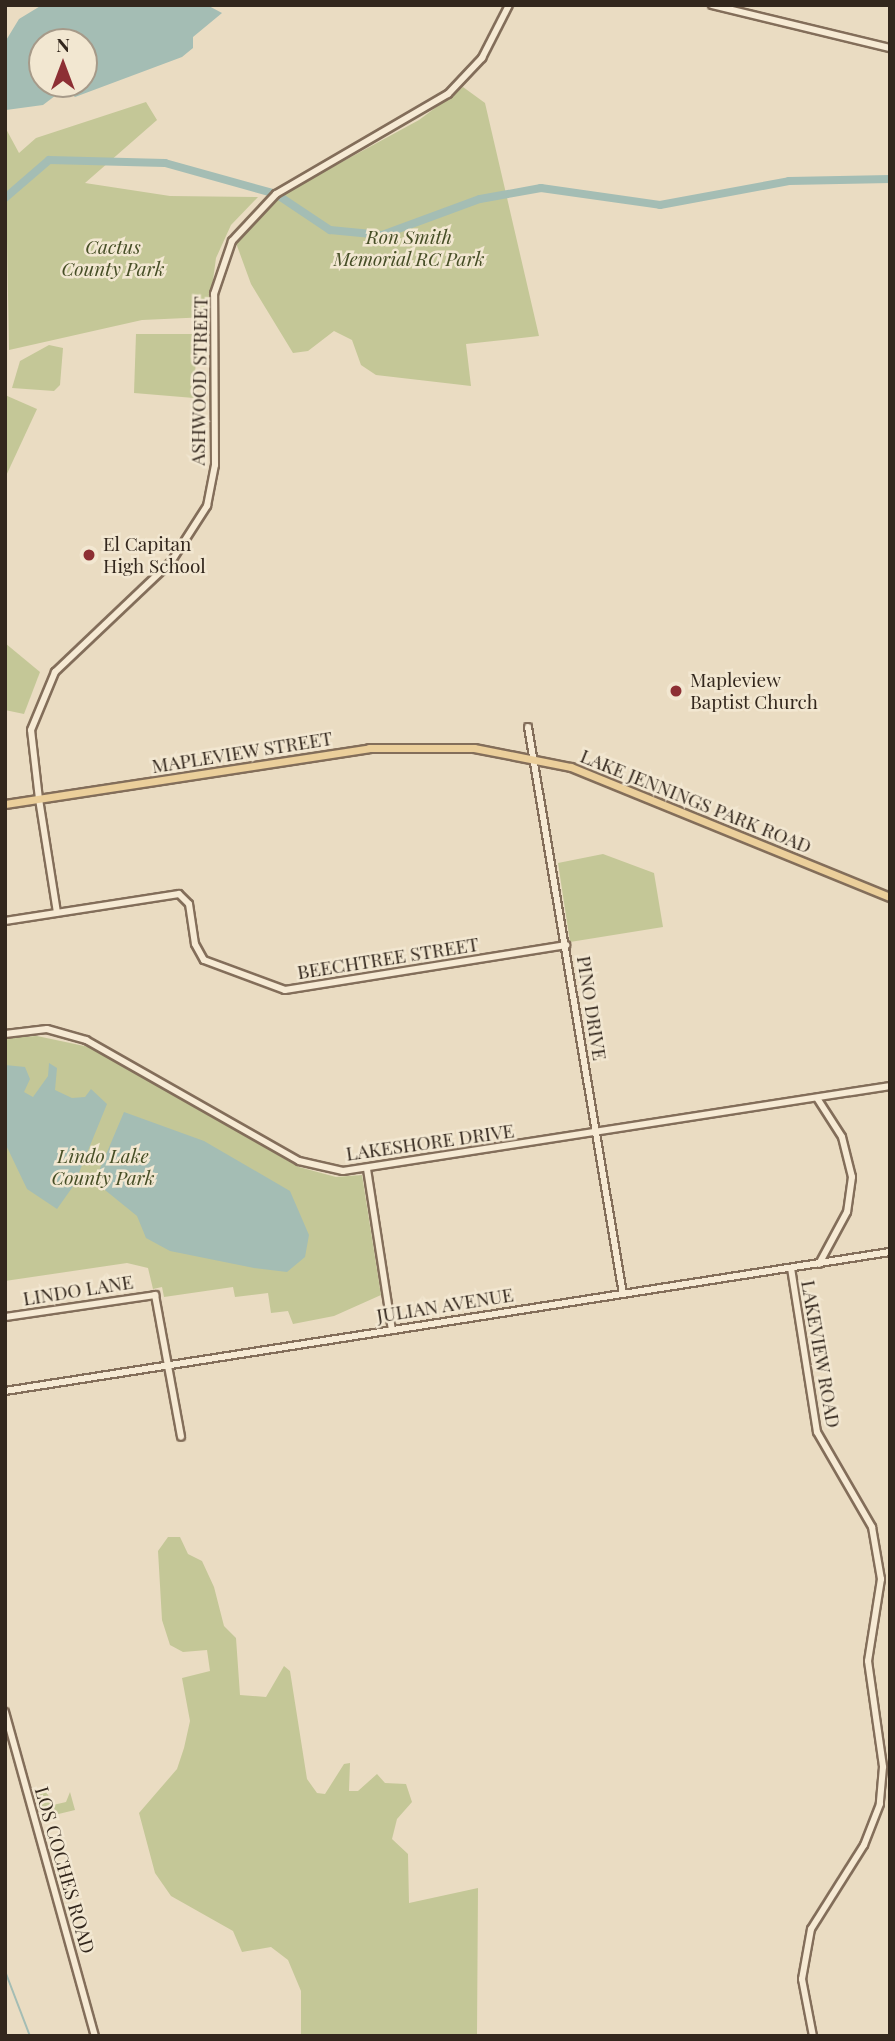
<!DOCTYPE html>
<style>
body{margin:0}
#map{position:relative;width:895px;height:2041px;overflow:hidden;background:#eadcc2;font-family:"Playfair Display",serif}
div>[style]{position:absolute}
.green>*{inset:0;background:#c4c797}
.water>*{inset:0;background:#a4bdb4}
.stream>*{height:2px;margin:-1px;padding:0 1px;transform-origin:1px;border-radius:1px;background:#a4bdb4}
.river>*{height:8px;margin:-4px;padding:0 4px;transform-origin:4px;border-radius:4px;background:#a4bdb4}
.roads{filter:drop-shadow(2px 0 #836e5a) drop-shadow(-2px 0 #836e5a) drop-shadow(0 2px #836e5a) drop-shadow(0 -2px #836e5a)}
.tertiary>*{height:6px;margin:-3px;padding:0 3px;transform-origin:3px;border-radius:3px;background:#f6ead4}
.secondary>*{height:6px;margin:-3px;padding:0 3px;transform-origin:3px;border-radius:3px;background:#f6ead4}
.primary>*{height:7px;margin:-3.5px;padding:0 3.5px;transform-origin:3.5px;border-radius:3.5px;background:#ebcf9b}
.dots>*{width:19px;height:19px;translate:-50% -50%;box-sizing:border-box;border:4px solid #f2e7d1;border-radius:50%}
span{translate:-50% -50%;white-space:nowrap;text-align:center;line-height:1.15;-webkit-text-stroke:5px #f2e7d1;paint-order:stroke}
.park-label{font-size:19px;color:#464e26;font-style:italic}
.street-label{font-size:19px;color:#33271d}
.poi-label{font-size:19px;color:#33271d}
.left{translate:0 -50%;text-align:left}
.frame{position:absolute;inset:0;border:7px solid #33271d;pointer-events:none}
.north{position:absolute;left:28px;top:28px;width:70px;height:70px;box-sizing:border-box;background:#f2e7d1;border:2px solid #a69a89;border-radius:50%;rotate:0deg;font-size:19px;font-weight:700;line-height:28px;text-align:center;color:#33271d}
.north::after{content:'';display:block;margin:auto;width:24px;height:32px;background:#8d2f34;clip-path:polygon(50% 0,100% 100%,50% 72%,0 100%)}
</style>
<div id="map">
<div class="green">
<div style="clip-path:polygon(463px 87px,485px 103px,539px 336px,466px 344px,471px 386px,376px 375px,361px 365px,352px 340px,334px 331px,308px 351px,293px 353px,251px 284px,236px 243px,243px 230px,272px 200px,419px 120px)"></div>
<div style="clip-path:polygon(146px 102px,157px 120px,85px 183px,170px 196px,258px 197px,231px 225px,216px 258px,208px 317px,142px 320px,9px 350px,5px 127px,19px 153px,36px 138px)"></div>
<div style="clip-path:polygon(136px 334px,197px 334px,194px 398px,134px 393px)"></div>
<div style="clip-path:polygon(49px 345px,63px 348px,60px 385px,54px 391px,12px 388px,20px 361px)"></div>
<div style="clip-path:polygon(5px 395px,37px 409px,5px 478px)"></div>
<div style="clip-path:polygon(5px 643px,40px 672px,24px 714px,5px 710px)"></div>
<div style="clip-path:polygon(603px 854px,654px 873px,663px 927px,570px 942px,558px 863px)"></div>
<div style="clip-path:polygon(37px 1036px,89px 1047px,299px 1167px,336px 1177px,362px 1175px,381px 1295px,334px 1316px,293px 1324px,288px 1311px,271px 1313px,268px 1293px,235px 1297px,233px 1287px,164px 1297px,162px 1287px,153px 1289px,148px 1268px,127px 1263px,5px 1281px,5px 1038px)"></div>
<div style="clip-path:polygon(168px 1537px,180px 1537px,188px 1554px,202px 1561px,214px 1587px,224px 1626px,236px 1638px,240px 1695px,266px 1697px,284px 1666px,290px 1671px,307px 1779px,317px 1793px,325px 1794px,344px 1764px,350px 1763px,349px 1791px,358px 1791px,377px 1774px,385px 1783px,406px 1784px,412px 1802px,397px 1819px,392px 1839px,408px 1854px,409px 1903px,478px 1888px,477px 2036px,301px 2036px,301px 1991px,288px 1960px,271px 1947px,242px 1952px,233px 1931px,171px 1896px,155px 1873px,139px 1813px,177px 1769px,184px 1748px,190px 1721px,182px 1678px,210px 1671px,207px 1650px,183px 1652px,170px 1645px,162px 1620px,158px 1551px)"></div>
<div style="clip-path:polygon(45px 1789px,53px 1805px,66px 1802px,70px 1792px,75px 1810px,42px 1818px,35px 1792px)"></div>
</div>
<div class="water">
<div style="clip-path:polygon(evenodd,42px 5px,207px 5px,222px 13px,193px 37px,193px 48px,182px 57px,75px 97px,64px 89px,43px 105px,6px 110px,5px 42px,19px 19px,42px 5px,42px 42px,84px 42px,84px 84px,42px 84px,42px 42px)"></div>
<div style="clip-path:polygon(49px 1063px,57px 1068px,55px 1090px,72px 1098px,85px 1097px,91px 1089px,107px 1104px,74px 1185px,57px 1209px,27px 1189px,5px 1143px,5px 1065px,25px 1067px,30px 1079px,24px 1092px,33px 1097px,48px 1076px)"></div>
<div style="clip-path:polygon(124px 1112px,204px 1141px,290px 1191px,309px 1235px,305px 1257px,287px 1272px,254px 1268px,170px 1251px,146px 1238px,137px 1216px,105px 1190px,99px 1171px)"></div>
</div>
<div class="stream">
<div style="left:5px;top:1971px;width:70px;rotate:69deg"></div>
</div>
<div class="river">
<div style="left:5px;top:198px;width:58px;rotate:-40.8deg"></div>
<div style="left:49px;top:160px;width:116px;rotate:1.5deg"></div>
<div style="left:165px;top:163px;width:115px;rotate:15.6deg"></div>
<div style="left:276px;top:194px;width:65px;rotate:33.7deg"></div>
<div style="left:330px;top:230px;width:52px;rotate:5.5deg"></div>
<div style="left:382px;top:235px;width:104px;rotate:-20.2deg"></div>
<div style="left:480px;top:199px;width:62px;rotate:-10.2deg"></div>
<div style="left:541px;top:188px;width:120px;rotate:8.1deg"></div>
<div style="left:660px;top:205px;width:131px;rotate:-10.5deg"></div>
<div style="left:789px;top:181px;width:101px;rotate:-1.1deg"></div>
</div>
<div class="roads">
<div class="tertiary">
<div style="left:712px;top:5px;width:183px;rotate:13.6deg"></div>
<div style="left:528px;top:727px;width:575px;rotate:80.49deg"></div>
<div style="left:39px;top:799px;width:115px;rotate:81deg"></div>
<div style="left:5px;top:921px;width:176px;rotate:-8.8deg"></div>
<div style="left:179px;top:894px;width:14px;rotate:45deg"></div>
<div style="left:189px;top:904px;width:40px;rotate:81.5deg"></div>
<div style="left:195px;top:944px;width:18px;rotate:61deg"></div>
<div style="left:204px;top:960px;width:86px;rotate:20.3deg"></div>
<div style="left:285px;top:990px;width:285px;rotate:-9.1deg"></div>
<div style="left:5px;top:1034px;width:42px;rotate:-6.8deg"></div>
<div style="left:47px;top:1029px;width:41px;rotate:15.8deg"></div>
<div style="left:86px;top:1040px;width:245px;rotate:29.6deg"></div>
<div style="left:299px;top:1161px;width:45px;rotate:12.8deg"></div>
<div style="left:343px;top:1171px;width:554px;rotate:-8.83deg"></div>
<div style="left:817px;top:1098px;width:46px;rotate:57.3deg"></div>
<div style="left:842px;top:1137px;width:41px;rotate:76deg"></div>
<div style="left:852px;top:1177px;width:35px;rotate:98deg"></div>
<div style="left:847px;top:1212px;width:59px;rotate:118.3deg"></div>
<div style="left:367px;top:1169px;width:163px;rotate:81.2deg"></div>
<div style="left:791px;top:1268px;width:166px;rotate:81deg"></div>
<div style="left:817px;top:1432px;width:110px;rotate:59.9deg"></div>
<div style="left:872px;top:1527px;width:53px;rotate:80.2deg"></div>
<div style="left:881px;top:1579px;width:83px;rotate:99deg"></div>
<div style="left:868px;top:1661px;width:107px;rotate:81.9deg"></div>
<div style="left:883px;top:1767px;width:37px;rotate:95deg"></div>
<div style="left:880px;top:1804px;width:44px;rotate:111.3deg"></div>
<div style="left:864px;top:1845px;width:99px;rotate:122.2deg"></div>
<div style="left:811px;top:1929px;width:51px;rotate:100.2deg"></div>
<div style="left:802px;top:1979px;width:58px;rotate:79.1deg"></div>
<div style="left:5px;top:1317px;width:152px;rotate:-8.3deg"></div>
<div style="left:155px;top:1295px;width:144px;rotate:79.6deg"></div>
</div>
<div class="secondary">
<div style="left:39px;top:799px;width:69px;rotate:-96.6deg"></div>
<div style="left:31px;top:730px;width:63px;rotate:-67.5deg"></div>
<div style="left:55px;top:672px;width:160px;rotate:-43.5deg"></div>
<div style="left:171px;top:562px;width:67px;rotate:-57.3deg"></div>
<div style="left:207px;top:506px;width:42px;rotate:-79deg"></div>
<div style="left:215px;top:465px;width:171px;rotate:-90.3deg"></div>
<div style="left:214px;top:294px;width:56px;rotate:-71.2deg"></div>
<div style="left:232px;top:241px;width:64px;rotate:-46.9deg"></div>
<div style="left:276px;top:194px;width:199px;rotate:-30.2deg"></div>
<div style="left:448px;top:94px;width:50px;rotate:-46.6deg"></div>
<div style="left:482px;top:58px;width:59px;rotate:-63deg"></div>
<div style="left:5px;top:1391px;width:896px;rotate:-8.93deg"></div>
<div style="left:5px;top:1712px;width:336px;rotate:74.5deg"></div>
</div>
<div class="primary">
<div style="left:5px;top:804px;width:368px;rotate:-8.7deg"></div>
<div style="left:369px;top:748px;width:105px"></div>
<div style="left:474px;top:748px;width:99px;rotate:11.1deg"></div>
<div style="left:571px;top:767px;width:344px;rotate:22.2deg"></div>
</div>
</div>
<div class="dots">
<div style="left:89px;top:555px;background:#8d2f34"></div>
<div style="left:676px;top:691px;background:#8d2f34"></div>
</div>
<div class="park-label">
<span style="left:409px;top:248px">Ron Smith<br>Memorial RC Park</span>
<span style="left:113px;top:258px">Cactus<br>County Park</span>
<span style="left:103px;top:1167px">Lindo Lake<br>County Park</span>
</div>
<div class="street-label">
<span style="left:199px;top:381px;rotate:-89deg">ASHWOOD STREET</span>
<span style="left:242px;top:752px;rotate:-9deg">MAPLEVIEW STREET</span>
<span style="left:696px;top:801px;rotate:22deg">LAKE JENNINGS PARK ROAD</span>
<span style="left:388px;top:958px;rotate:-9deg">BEECHTREE STREET</span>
<span style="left:592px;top:1008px;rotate:81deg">PINO DRIVE</span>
<span style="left:430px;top:1142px;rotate:-8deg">LAKESHORE DRIVE</span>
<span style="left:78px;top:1290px;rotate:-9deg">LINDO LANE</span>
<span style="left:445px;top:1305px;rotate:-9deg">JULIAN AVENUE</span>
<span style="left:821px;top:1354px;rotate:80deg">LAKEVIEW ROAD</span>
<span style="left:65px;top:1870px;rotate:74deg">LOS COCHES ROAD</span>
</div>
<div class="poi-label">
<span class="left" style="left:103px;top:555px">El Capitan<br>High School</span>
<span class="left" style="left:690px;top:691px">Mapleview<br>Baptist Church</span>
</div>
<div class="frame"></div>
<div class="north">N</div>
</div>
